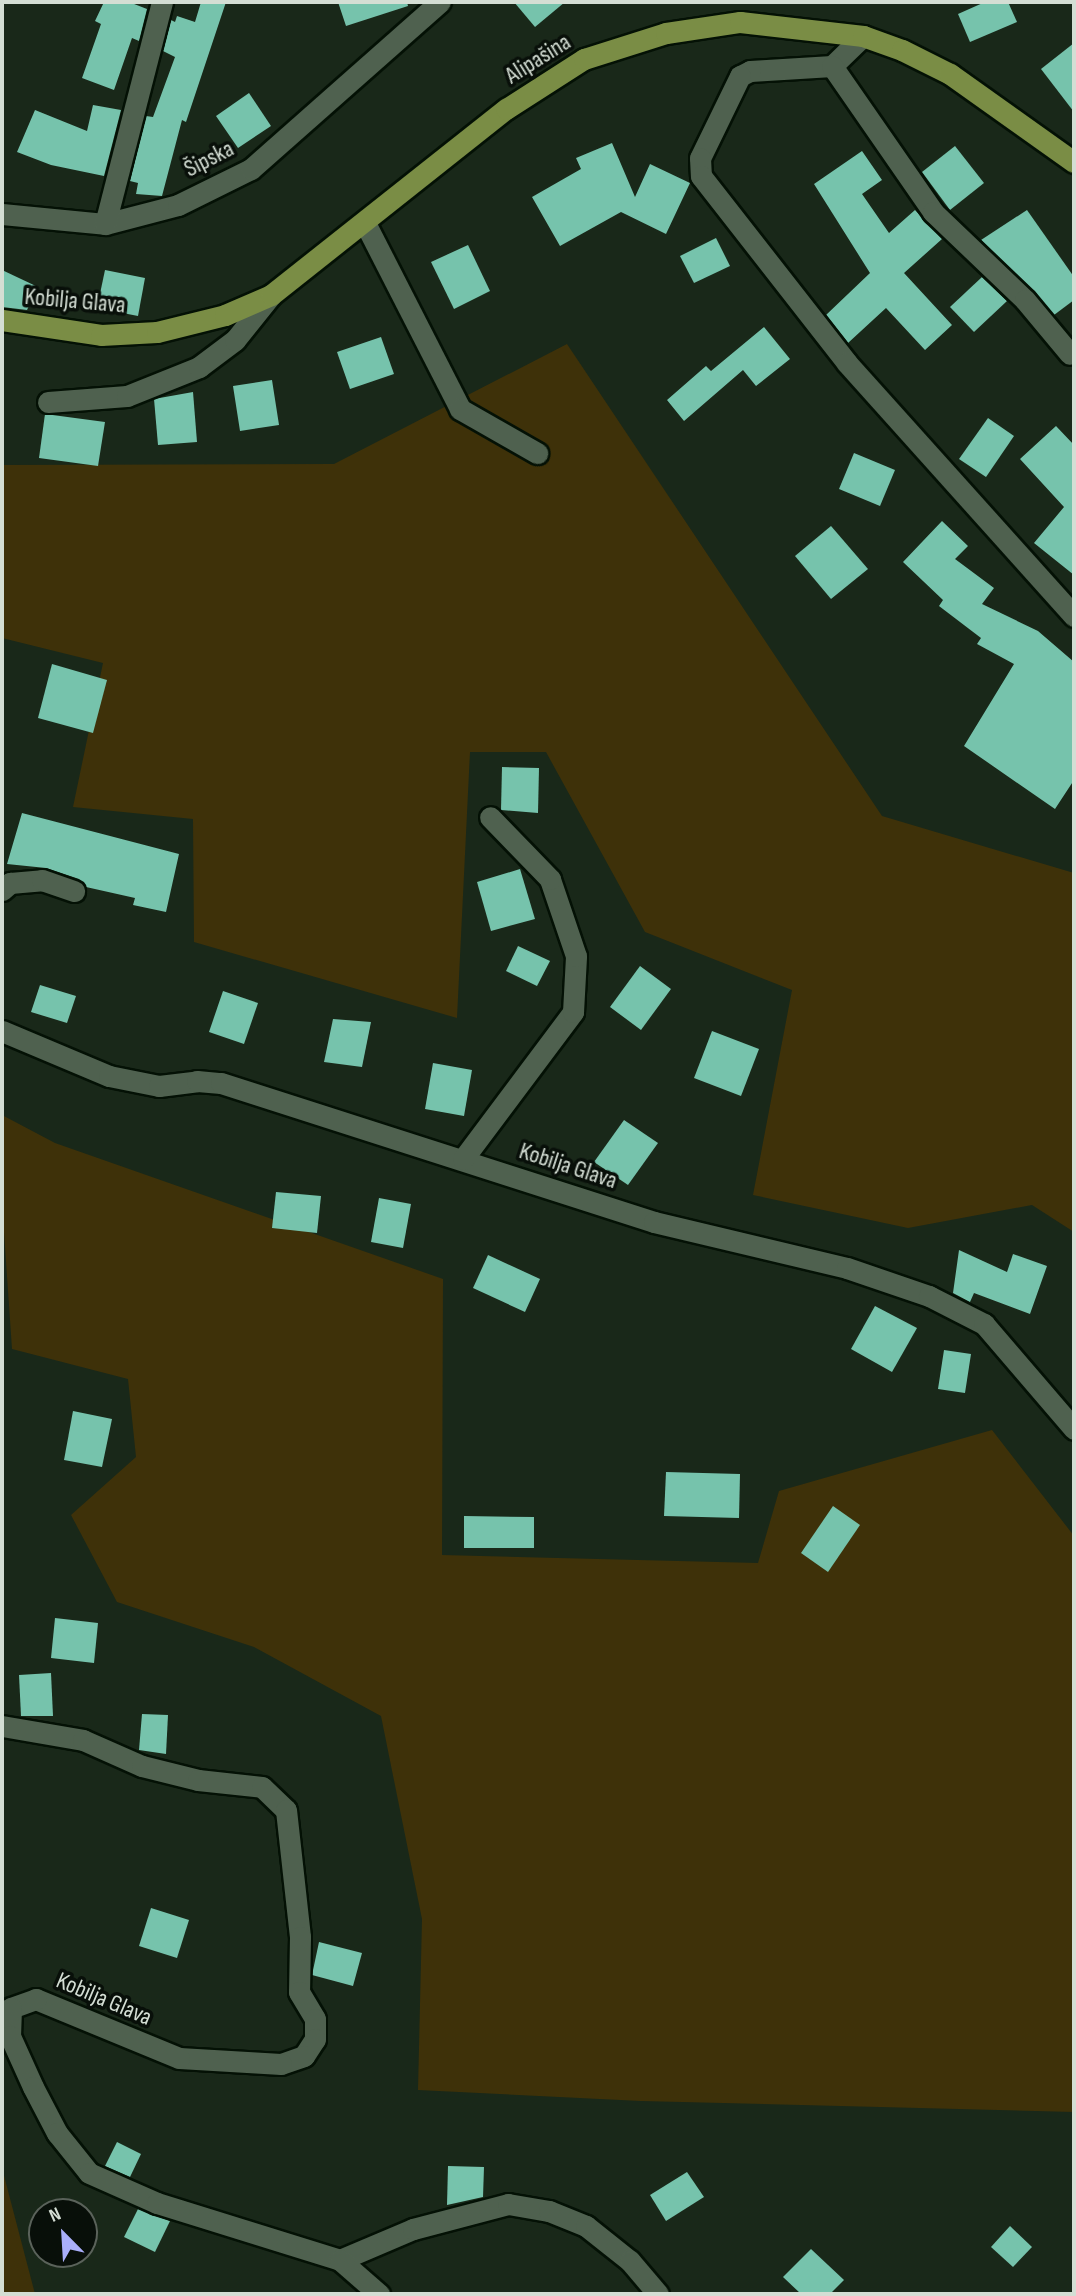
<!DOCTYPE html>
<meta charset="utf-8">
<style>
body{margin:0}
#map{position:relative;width:1076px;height:2296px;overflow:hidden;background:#192819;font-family:"Sofia Sans Condensed",sans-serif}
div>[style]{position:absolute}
.green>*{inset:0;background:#3e3109}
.building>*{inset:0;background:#76c3ac}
.roads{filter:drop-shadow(2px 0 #041105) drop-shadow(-2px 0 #041105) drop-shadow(0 2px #041105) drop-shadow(0 -2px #041105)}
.minor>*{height:21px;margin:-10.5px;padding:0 10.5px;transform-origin:10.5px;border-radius:10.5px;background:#4f614f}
.major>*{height:21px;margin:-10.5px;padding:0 10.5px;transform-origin:10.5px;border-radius:10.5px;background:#7a8d45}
span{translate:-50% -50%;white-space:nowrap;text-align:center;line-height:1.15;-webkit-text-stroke:7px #080f09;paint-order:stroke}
.street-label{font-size:24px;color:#d4ded4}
.frame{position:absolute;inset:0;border:4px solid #d4ded4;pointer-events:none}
.north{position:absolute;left:28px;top:2198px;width:70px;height:70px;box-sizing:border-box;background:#080f09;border:2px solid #5a625a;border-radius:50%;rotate:336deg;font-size:19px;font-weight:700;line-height:28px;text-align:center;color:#d4ded4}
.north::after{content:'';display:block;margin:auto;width:24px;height:32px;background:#aaaffb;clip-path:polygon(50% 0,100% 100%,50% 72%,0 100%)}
</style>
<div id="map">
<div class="green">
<div style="clip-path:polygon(567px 344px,882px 816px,1074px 873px,1074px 1232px,1032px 1205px,908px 1228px,753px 1195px,792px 990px,645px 932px,546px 752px,470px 752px,457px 1018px,194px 942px,193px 819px,73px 807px,103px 663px,2px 638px,2px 465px,334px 464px)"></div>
<div style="clip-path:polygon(2px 1115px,55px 1143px,443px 1279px,442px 1555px,758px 1563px,779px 1491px,992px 1430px,1074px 1536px,1074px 2112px,641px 2101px,418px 2090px,422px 1919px,381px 1716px,254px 1647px,117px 1602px,71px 1515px,136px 1457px,128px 1379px,12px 1349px,2px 1203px)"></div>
<div style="clip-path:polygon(2px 2168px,35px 2294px,2px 2294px)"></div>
</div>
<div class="building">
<div style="clip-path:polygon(104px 2px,129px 2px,147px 9px,139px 41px,132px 38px,114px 90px,82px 78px,101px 24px,95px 21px)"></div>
<div style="clip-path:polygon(201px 2px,226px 2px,186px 122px,182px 120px,162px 196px,136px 194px,138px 183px,130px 181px,146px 116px,153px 117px,175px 57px,163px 51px,171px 20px,175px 22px,177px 16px,195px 22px)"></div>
<div style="clip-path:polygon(338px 2px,407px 2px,408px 6px,346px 26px)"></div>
<div style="clip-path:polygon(514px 2px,565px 2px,535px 27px)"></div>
<div style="clip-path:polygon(985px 2px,1008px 2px,1017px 22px,970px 42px,958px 14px)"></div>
<div style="clip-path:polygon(1074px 43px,1074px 112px,1041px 69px)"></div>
<div style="clip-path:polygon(249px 93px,271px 126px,238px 148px,216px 116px)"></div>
<div style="clip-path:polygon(93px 105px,121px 110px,104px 176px,51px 165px,17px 152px,35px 110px,87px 131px)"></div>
<div style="clip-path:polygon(612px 143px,635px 197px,650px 164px,690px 183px,666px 234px,621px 212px,560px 246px,532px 197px,581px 169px,576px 158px)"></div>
<div style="clip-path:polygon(955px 146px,984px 183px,950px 210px,922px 172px)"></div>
<div style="clip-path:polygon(862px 151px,882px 180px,862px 194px,889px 233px,915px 210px,942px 239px,904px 273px,952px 325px,925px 350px,886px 308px,848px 343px,826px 315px,870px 273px,814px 184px)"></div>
<div style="clip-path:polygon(1027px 210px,1074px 277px,1074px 300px,1054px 315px,981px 240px)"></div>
<div style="clip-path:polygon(716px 238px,730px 266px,694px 283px,680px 256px)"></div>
<div style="clip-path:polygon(468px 245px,490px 291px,454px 309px,431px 262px)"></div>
<div style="clip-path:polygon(2px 270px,38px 287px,27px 310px,2px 307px)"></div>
<div style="clip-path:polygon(105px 270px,145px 278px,138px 316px,97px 308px)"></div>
<div style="clip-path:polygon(982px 277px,1007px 301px,974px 332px,950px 307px)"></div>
<div style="clip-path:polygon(764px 327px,790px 359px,756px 386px,743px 370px,684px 421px,667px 400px,706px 366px,711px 371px)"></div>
<div style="clip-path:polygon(381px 337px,394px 374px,350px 389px,337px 352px)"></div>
<div style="clip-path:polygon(272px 380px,279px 425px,240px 431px,233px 386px)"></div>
<div style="clip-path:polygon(193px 392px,197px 442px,158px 445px,154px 399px)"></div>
<div style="clip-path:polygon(45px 414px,105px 422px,98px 466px,39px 458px)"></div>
<div style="clip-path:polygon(988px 418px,1014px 436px,986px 477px,959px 459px)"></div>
<div style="clip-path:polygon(1056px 426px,1074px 445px,1074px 575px,1034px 543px,1064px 507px,1020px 459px)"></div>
<div style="clip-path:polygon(854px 453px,895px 470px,880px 506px,839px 489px)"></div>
<div style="clip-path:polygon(942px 521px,968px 546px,955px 559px,994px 588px,982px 604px,1038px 631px,1074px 662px,1074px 780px,1055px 809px,964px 746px,1014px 664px,977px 644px,981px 638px,939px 606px,943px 600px,903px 562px)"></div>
<div style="clip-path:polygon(831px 526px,868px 569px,831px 599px,795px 556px)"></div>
<div style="clip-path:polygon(52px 664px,107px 680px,93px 733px,38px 718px)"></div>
<div style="clip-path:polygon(502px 767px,539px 768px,538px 813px,501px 810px)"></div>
<div style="clip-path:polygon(22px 813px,179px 854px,166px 912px,133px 905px,135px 898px,86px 887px,79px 879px,46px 868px,7px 864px)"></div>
<div style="clip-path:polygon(520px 869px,535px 919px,491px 931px,477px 882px)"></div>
<div style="clip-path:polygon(518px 946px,550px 961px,537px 986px,506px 971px)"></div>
<div style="clip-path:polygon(640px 966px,671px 989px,641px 1030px,610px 1007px)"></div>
<div style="clip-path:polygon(40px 985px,76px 996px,67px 1023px,31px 1012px)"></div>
<div style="clip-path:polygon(223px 991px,258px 1003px,244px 1044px,209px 1032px)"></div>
<div style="clip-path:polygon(333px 1019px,371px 1022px,362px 1067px,324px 1062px)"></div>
<div style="clip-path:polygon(712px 1031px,759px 1049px,741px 1096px,694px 1078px)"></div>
<div style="clip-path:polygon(433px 1063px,472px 1070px,464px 1116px,425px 1109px)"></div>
<div style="clip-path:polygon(624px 1120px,658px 1143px,628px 1185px,594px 1162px)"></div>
<div style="clip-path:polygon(276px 1192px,321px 1196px,317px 1233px,272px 1228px)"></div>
<div style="clip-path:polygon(379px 1198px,411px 1204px,403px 1248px,371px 1242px)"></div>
<div style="clip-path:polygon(959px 1250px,1007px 1272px,1013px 1254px,1047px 1266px,1030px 1314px,974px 1293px,970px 1302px,953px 1293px)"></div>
<div style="clip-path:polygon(488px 1255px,540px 1279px,525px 1312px,473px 1288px)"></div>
<div style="clip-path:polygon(875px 1306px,917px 1328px,892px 1372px,851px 1349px)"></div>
<div style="clip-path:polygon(944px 1350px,971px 1354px,965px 1393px,938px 1389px)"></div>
<div style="clip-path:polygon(73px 1411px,112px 1419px,102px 1467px,64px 1460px)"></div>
<div style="clip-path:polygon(666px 1472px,740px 1474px,739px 1518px,664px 1516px)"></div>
<div style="clip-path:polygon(833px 1506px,860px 1525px,828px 1572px,801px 1553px)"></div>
<div style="clip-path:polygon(464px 1516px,534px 1517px,534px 1548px,464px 1548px)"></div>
<div style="clip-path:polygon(55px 1618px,98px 1623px,94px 1663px,51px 1658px)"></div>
<div style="clip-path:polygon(51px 1673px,53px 1716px,21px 1716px,19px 1675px)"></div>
<div style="clip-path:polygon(142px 1714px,168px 1715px,166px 1754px,139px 1750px)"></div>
<div style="clip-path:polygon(151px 1908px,189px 1920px,177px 1958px,139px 1946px)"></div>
<div style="clip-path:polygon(319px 1942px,362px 1953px,353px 1986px,312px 1975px)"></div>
<div style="clip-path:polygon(117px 2142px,141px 2154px,130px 2177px,105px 2166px)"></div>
<div style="clip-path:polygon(448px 2166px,484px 2167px,483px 2197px,447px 2205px)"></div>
<div style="clip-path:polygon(687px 2172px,704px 2197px,666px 2221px,650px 2195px)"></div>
<div style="clip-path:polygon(138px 2209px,170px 2221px,155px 2252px,124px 2237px)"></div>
<div style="clip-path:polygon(1010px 2226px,1032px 2247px,1013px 2267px,991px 2247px)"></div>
<div style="clip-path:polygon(811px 2249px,844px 2280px,830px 2294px,801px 2294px,783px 2277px)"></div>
</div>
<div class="roads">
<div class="minor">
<div style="left:863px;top:36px;width:43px;rotate:135.9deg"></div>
<div style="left:832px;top:66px;width:82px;rotate:176.5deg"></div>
<div style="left:750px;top:71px;width:11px;rotate:153deg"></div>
<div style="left:740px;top:76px;width:91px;rotate:116deg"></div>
<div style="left:700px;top:158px;width:18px;rotate:87deg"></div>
<div style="left:701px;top:176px;width:237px;rotate:52deg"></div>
<div style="left:847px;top:363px;width:340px;rotate:48.1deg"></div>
<div style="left:832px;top:66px;width:178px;rotate:55.3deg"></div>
<div style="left:933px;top:212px;width:127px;rotate:43.7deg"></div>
<div style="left:1025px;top:300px;width:70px;rotate:50.2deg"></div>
<div style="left:2px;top:214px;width:103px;rotate:5.5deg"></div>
<div style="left:105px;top:224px;width:75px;rotate:-14.6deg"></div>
<div style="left:178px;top:205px;width:81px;rotate:-26.3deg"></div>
<div style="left:251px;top:169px;width:252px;rotate:-41.5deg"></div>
<div style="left:365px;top:223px;width:209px;rotate:62.9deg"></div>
<div style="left:460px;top:409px;width:89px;rotate:29.7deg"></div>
<div style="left:105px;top:224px;width:229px;rotate:-75.6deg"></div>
<div style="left:48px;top:402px;width:79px;rotate:-4.3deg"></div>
<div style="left:127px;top:396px;width:78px;rotate:-21.9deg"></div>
<div style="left:199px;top:367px;width:45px;rotate:-36.9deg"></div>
<div style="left:235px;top:340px;width:58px;rotate:-51.3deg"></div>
<div style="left:2px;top:890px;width:11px;rotate:-41deg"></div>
<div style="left:10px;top:883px;width:32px;rotate:-5deg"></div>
<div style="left:42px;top:880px;width:34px;rotate:19deg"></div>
<div style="left:2px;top:1031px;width:116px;rotate:22.8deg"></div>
<div style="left:109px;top:1076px;width:51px;rotate:11.3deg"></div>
<div style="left:159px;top:1086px;width:38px;rotate:-7deg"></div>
<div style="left:197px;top:1081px;width:24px;rotate:5deg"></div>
<div style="left:221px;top:1083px;width:455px;rotate:17.8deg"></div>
<div style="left:654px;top:1222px;width:198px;rotate:13.4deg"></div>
<div style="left:847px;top:1268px;width:87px;rotate:18.9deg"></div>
<div style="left:929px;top:1296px;width:62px;rotate:27deg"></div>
<div style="left:984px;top:1324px;width:138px;rotate:49.4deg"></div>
<div style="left:463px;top:1159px;width:184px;rotate:-53.2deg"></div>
<div style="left:573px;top:1012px;width:56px;rotate:-86.9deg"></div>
<div style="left:576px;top:956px;width:81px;rotate:-108.7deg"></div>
<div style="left:550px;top:879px;width:86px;rotate:-134.1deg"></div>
<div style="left:2px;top:1726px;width:82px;rotate:9.8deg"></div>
<div style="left:83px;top:1740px;width:64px;rotate:23.8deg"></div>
<div style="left:142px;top:1766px;width:58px;rotate:14deg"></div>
<div style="left:198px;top:1780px;width:64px;rotate:6.2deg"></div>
<div style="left:262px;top:1787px;width:33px;rotate:44deg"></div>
<div style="left:286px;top:1810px;width:128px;rotate:83.7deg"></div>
<div style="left:300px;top:1937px;width:55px;rotate:91deg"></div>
<div style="left:299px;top:1992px;width:31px;rotate:59deg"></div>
<div style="left:315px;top:2019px;width:20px;rotate:90deg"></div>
<div style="left:315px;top:2039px;width:20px;rotate:123deg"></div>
<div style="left:304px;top:2056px;width:24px;rotate:161deg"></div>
<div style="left:281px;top:2064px;width:102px;rotate:-176.6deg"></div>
<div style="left:179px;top:2058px;width:155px;rotate:-157.6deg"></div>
<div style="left:36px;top:1999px;width:27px;rotate:160deg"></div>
<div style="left:11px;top:2008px;width:28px;rotate:92deg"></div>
<div style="left:10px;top:2036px;width:56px;rotate:65.7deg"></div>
<div style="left:33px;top:2087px;width:52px;rotate:62.4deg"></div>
<div style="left:57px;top:2133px;width:51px;rotate:51.3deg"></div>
<div style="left:89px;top:2173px;width:74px;rotate:23.8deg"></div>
<div style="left:157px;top:2203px;width:192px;rotate:17.3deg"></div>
<div style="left:340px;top:2260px;width:79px;rotate:-23deg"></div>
<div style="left:413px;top:2229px;width:98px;rotate:-14.7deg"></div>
<div style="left:508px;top:2204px;width:42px;rotate:9.7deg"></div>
<div style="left:549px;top:2211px;width:40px;rotate:22deg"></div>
<div style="left:586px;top:2226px;width:56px;rotate:38.5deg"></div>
<div style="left:630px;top:2261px;width:43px;rotate:49.7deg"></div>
<div style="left:340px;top:2260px;width:52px;rotate:41.1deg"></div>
</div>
<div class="major">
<div style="left:2px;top:320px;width:100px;rotate:8.6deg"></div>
<div style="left:101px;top:335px;width:56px;rotate:-3.1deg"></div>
<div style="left:157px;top:332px;width:70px;rotate:-14deg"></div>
<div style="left:225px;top:315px;width:50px;rotate:-23.5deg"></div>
<div style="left:271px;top:295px;width:300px;rotate:-38.4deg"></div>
<div style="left:506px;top:109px;width:93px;rotate:-32.7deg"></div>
<div style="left:584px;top:59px;width:86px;rotate:-17.6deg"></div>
<div style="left:666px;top:33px;width:75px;rotate:-8.5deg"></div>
<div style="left:740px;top:22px;width:124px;rotate:6.5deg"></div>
<div style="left:863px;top:36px;width:41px;rotate:19.7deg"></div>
<div style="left:902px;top:50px;width:54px;rotate:26.6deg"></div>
<div style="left:950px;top:74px;width:152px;rotate:35.4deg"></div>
</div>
</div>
<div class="street-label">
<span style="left:538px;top:59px;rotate:-32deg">Alipašina</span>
<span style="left:209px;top:159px;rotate:-27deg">Šipska</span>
<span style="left:75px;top:301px;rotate:5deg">Kobilja Glava</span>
<span style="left:568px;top:1166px;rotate:18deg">Kobilja Glava</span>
<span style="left:104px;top:1999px;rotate:23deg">Kobilja Glava</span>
</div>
<div class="frame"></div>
<div class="north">N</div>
</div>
